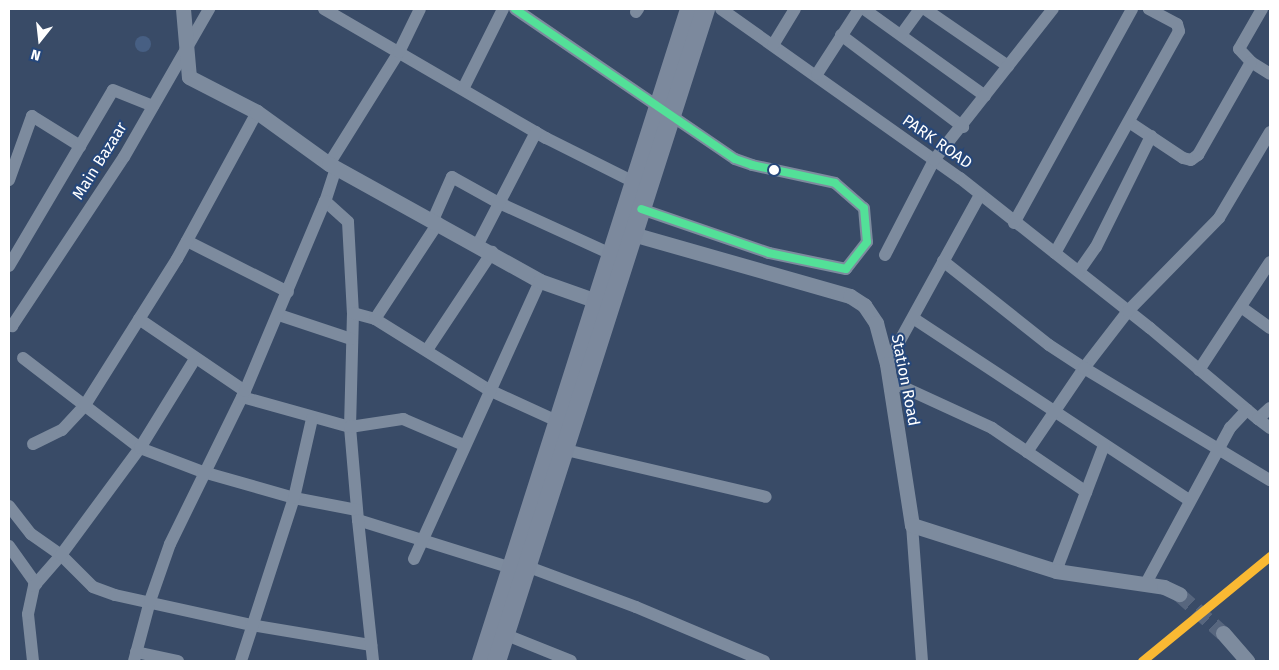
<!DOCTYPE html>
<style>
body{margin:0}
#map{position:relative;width:1279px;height:670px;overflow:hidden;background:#394b67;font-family:"Fira Sans",sans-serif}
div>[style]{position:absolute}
.water>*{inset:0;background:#475f83}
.round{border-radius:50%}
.tertiary-tunnel>*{height:15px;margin-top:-7.5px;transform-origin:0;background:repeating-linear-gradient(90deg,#57667e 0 15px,transparent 0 23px)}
.minor>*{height:12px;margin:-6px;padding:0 6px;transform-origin:6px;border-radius:6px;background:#7d8b9e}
.tertiary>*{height:15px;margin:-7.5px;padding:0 7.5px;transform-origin:7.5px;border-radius:7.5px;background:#7d8b9e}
.primary>*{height:19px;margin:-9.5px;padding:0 9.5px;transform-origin:9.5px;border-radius:9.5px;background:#7c899d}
.bus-1>*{height:8px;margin:-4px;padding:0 4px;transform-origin:4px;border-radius:4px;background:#53e098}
.rail-1>*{height:9px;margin:-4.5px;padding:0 4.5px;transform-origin:4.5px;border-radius:4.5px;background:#fab933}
.dots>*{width:14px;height:14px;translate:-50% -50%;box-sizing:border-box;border:2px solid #26477a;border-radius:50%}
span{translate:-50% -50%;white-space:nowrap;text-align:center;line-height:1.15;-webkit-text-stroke:4px #26477a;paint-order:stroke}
.street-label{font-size:16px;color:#fff}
.frame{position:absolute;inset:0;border:10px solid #fff;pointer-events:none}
.north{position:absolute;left:15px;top:15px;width:50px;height:50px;-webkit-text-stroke:4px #26477a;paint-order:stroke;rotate:196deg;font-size:14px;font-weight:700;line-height:20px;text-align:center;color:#fff}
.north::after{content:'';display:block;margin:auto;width:18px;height:22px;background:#fff;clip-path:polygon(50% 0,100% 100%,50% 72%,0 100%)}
</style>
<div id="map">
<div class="water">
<div class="round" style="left:135px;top:36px;width:16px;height:16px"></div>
</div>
<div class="tertiary-tunnel">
<div style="left:1179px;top:594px;width:59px;rotate:41.6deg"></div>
</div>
<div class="minor">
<div style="left:324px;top:9px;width:257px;rotate:30.2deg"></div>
<div style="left:546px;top:138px;width:98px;rotate:26.6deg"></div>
<div style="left:515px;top:9px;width:266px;rotate:34.3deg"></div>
<div style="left:735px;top:159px;width:18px;rotate:19deg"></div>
<div style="left:752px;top:165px;width:85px;rotate:12.2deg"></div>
<div style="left:835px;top:183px;width:38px;rotate:41deg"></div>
<div style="left:864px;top:208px;width:34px;rotate:85deg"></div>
<div style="left:867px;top:242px;width:34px;rotate:128deg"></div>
<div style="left:846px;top:269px;width:79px;rotate:-168.3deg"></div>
<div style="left:769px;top:253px;width:135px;rotate:-161deg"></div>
<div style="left:721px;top:9px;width:293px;rotate:35.3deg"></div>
<div style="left:960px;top:178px;width:242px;rotate:38.3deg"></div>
<div style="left:1150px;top:328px;width:141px;rotate:40.1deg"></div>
<div style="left:1258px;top:419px;width:16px;rotate:-43deg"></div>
<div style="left:864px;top:9px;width:149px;rotate:35.7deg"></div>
<div style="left:925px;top:9px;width:101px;rotate:34.5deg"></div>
<div style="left:1262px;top:9px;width:46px;rotate:119.9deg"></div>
<div style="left:1239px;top:49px;width:18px;rotate:47deg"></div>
<div style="left:1251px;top:62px;width:22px;rotate:32deg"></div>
<div style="left:636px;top:12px;width:4px;rotate:-56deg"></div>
<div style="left:841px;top:35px;width:153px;rotate:37deg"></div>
<div style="left:901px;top:35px;width:32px;rotate:-54deg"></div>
<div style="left:773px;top:45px;width:42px;rotate:-58.6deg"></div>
<div style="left:817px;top:74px;width:77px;rotate:-57.1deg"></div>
<div style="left:463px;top:89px;width:89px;rotate:-63.4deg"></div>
<div style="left:1129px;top:122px;width:65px;rotate:33.7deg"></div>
<div style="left:1183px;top:158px;width:8px;rotate:14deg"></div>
<div style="left:1191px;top:160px;width:9px;rotate:-36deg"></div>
<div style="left:1198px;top:155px;width:107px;rotate:-60.3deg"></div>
<div style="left:329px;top:164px;width:132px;rotate:-58deg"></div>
<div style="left:399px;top:52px;width:48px;rotate:-64deg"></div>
<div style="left:336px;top:168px;width:35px;rotate:108deg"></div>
<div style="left:325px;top:201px;width:31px;rotate:42deg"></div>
<div style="left:348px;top:222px;width:91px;rotate:86.9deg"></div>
<div style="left:353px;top:313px;width:114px;rotate:91.5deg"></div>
<div style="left:350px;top:427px;width:93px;rotate:85.1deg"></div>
<div style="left:358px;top:520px;width:160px;rotate:17.4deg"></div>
<div style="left:9px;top:180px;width:68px;rotate:-70.2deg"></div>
<div style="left:32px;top:116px;width:57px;rotate:32deg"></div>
<div style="left:433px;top:220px;width:47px;rotate:-66.2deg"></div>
<div style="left:452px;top:177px;width:51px;rotate:29.1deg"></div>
<div style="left:497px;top:202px;width:125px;rotate:24.5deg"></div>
<div style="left:1014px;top:223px;width:244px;rotate:-61.1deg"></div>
<div style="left:187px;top:241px;width:113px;rotate:26.8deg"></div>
<div style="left:478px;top:244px;width:126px;rotate:-62.6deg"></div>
<div style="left:1055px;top:253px;width:254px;rotate:-60.8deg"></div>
<div style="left:1179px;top:31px;width:7px;rotate:-106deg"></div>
<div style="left:1177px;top:24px;width:32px;rotate:-152deg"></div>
<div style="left:885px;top:255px;width:107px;rotate:-62.7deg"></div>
<div style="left:934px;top:160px;width:192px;rotate:-51.8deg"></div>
<div style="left:943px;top:261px;width:135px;rotate:38.4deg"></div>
<div style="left:1049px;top:345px;width:42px;rotate:33.3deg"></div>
<div style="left:1084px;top:368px;width:72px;rotate:-52.3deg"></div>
<div style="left:1128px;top:311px;width:130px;rotate:-45.6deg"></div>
<div style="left:1219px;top:218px;width:100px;rotate:-59.3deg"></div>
<div style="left:9px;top:266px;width:204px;rotate:-59.4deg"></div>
<div style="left:113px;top:90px;width:43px;rotate:21.8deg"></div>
<div style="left:1079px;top:271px;width:29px;rotate:-55deg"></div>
<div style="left:1096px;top:247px;width:124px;rotate:-63.6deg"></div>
<div style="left:1241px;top:307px;width:36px;rotate:36deg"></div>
<div style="left:353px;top:313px;width:23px;rotate:15deg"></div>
<div style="left:375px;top:319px;width:134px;rotate:31.9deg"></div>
<div style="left:489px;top:390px;width:75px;rotate:24.5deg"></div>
<div style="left:279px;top:315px;width:76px;rotate:18.4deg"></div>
<div style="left:913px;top:318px;width:331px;rotate:33.4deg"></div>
<div style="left:139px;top:319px;width:128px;rotate:34.2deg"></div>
<div style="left:375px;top:319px;width:115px;rotate:-56.7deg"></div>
<div style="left:9px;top:324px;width:4px;rotate:34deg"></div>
<div style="left:12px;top:326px;width:203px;rotate:-56.5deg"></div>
<div style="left:124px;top:157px;width:171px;rotate:-60.1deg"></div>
<div style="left:427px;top:350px;width:118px;rotate:-56.4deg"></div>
<div style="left:23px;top:358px;width:148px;rotate:37.6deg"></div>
<div style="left:140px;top:448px;width:67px;rotate:20.9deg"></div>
<div style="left:203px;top:472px;width:95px;rotate:15.9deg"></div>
<div style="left:294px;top:498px;width:64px;rotate:10.8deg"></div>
<div style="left:887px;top:364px;width:193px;rotate:-61.2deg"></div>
<div style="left:1199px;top:370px;width:129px;rotate:-56.7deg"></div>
<div style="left:890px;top:381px;width:112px;rotate:24.7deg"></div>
<div style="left:992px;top:428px;width:114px;rotate:34.2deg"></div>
<div style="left:242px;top:397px;width:112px;rotate:15.5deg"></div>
<div style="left:350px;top:427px;width:54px;rotate:-8.6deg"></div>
<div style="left:403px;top:419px;width:66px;rotate:23.1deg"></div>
<div style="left:1258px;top:419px;width:15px;rotate:37deg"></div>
<div style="left:33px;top:444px;width:32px;rotate:-26deg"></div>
<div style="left:62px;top:430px;width:34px;rotate:-47deg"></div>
<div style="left:85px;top:405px;width:173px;rotate:-57.8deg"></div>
<div style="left:177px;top:259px;width:167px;rotate:-61.4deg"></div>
<div style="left:566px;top:450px;width:205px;rotate:13.2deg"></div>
<div style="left:1027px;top:452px;width:102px;rotate:-55.8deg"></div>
<div style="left:1084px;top:368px;width:217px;rotate:31.1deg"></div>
<div style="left:9px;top:506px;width:36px;rotate:52deg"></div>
<div style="left:31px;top:534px;width:37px;rotate:35deg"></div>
<div style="left:61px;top:555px;width:45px;rotate:45deg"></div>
<div style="left:93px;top:587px;width:23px;rotate:20deg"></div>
<div style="left:115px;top:595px;width:139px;rotate:12.4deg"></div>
<div style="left:251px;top:625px;width:122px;rotate:9.5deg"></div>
<div style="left:358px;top:520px;width:142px;rotate:83.9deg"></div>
<div style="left:912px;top:525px;width:136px;rotate:85.8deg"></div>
<div style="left:9px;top:546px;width:47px;rotate:54.6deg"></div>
<div style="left:414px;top:559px;width:305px;rotate:-65.6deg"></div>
<div style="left:526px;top:566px;width:117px;rotate:20.4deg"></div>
<div style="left:636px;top:607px;width:139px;rotate:22.9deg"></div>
<div style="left:1056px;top:571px;width:135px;rotate:-69.1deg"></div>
<div style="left:1145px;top:585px;width:179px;rotate:-61.6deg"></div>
<div style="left:1230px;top:428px;width:25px;rotate:-47deg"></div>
<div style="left:504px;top:634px;width:72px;rotate:21.9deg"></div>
<div style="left:136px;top:652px;width:43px;rotate:12.1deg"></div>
<div style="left:33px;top:661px;width:47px;rotate:-96.1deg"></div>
<div style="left:28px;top:614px;width:29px;rotate:-78deg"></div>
<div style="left:34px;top:586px;width:41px;rotate:-48.9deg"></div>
<div style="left:61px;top:555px;width:133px;rotate:-53.6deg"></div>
<div style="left:140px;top:448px;width:105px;rotate:-58.3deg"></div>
<div style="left:134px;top:661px;width:62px;rotate:-75.1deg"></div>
<div style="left:150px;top:601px;width:60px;rotate:-70.7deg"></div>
<div style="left:170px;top:544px;width:170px;rotate:-63.9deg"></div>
<div style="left:245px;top:391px;width:206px;rotate:-67.2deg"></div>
<div style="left:241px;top:661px;width:171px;rotate:-72deg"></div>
<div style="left:294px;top:498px;width:81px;rotate:-77.2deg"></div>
</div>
<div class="tertiary">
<div style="left:183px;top:9px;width:68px;rotate:85deg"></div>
<div style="left:189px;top:77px;width:76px;rotate:27.2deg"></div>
<div style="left:257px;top:112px;width:89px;rotate:35.8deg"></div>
<div style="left:329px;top:164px;width:241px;rotate:29deg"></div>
<div style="left:540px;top:281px;width:69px;rotate:19.5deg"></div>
<div style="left:622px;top:231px;width:237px;rotate:15.9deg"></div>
<div style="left:850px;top:296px;width:17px;rotate:33deg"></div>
<div style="left:864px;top:305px;width:22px;rotate:56deg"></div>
<div style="left:876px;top:323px;width:42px;rotate:75deg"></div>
<div style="left:887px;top:364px;width:163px;rotate:81.2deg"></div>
<div style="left:912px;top:525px;width:151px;rotate:17.7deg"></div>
<div style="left:1056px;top:571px;width:109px;rotate:8.4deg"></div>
<div style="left:1164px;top:587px;width:17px;rotate:25deg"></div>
<div style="left:1223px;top:633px;width:37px;rotate:49deg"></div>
</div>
<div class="primary">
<div style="left:481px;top:661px;width:684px;rotate:-72.31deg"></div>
<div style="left:496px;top:661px;width:685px;rotate:-72.23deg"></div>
</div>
<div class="bus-1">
<div style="left:515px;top:9px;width:266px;rotate:34.3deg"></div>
<div style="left:735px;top:159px;width:18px;rotate:19deg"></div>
<div style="left:752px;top:165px;width:85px;rotate:12.2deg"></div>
<div style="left:835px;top:183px;width:38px;rotate:41deg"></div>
<div style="left:864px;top:208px;width:34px;rotate:85deg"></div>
<div style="left:867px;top:242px;width:34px;rotate:128deg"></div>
<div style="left:846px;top:269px;width:79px;rotate:-168.3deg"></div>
<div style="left:769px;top:253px;width:135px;rotate:-161deg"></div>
</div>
<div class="rail-1">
<div style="left:1142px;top:661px;width:166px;rotate:-39.4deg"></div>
</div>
<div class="dots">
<div style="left:774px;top:170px;background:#fff"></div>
</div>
<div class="street-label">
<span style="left:937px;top:142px;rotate:35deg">PARK ROAD</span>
<span style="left:100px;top:161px;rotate:-58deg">Main Bazaar</span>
<span style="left:905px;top:380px;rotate:79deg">Station Road</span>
</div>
<div class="frame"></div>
<div class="north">N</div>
</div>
